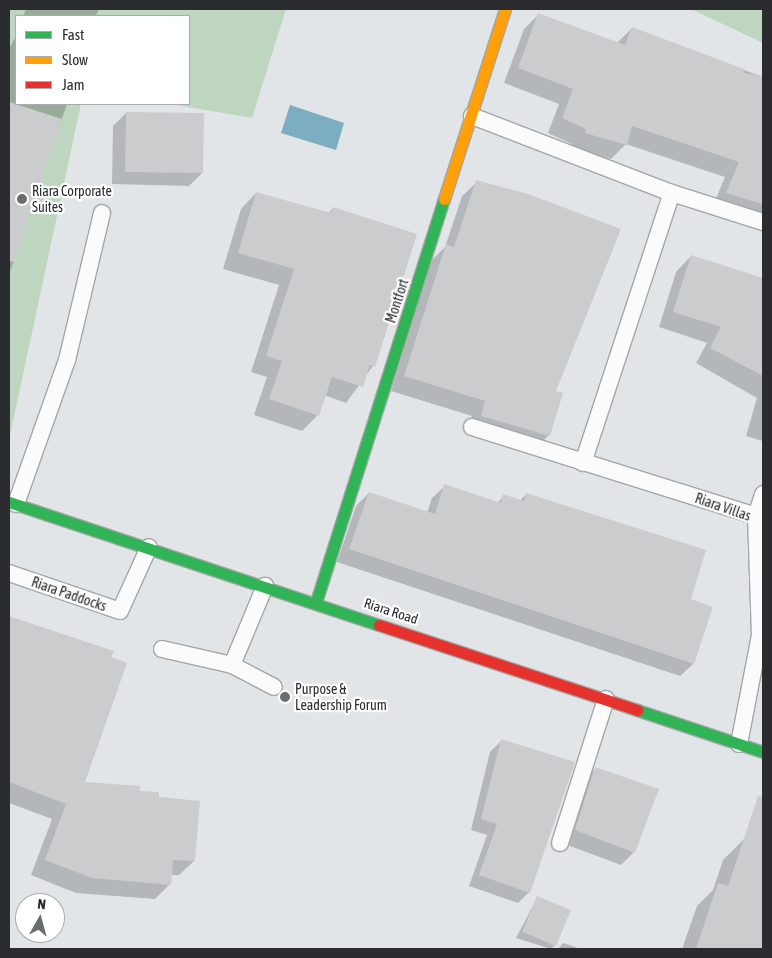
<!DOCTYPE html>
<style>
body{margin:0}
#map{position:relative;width:772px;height:958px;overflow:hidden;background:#e2e5e8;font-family:"Asap Condensed",sans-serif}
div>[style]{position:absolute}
.green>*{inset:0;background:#bed6bf}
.water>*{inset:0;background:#7cadc1}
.shadow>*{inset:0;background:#0003}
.building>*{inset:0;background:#caccce}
.roads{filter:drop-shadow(1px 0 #a3a6a8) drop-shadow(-1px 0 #a3a6a8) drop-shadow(0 1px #a3a6a8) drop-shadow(0 -1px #a3a6a8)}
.lane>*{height:16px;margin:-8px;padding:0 8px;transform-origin:8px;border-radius:8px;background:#fbfbfc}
.fast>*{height:11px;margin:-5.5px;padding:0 5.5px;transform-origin:5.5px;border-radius:5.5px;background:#30b455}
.slow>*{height:11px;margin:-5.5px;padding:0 5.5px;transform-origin:5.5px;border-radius:5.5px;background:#ff9f0a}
.jam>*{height:11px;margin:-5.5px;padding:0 5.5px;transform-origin:5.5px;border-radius:5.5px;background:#e5322d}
.dots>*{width:14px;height:14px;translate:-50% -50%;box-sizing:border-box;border:2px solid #fff;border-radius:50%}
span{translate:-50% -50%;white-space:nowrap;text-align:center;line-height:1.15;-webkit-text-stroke:4.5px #fff;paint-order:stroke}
.poi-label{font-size:14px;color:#2a2c2f}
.left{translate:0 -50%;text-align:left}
.street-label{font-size:14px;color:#2a2c2f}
.frame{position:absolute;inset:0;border:10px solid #2a2c2f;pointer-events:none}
.legend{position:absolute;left:15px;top:15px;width:175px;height:90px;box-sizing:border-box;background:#fff;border:1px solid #aaabac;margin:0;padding:6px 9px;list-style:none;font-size:15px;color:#2a2c2f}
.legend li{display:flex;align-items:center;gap:10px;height:25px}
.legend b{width:25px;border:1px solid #aaabac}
.north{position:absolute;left:15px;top:893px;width:50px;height:50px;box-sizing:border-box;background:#fff;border:1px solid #aaabac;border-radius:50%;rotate:7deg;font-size:14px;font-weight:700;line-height:20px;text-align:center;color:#2a2c2f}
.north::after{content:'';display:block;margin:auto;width:18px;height:22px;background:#6a6d70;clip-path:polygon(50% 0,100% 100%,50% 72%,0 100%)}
</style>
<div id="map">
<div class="green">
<div style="clip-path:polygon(9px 9px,286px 9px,252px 118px,171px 104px,189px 104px,189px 16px,16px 16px,16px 104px,81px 104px,9px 440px)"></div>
<div style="clip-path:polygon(691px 9px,763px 9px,763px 43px)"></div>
</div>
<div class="water">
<div style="clip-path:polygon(290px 105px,344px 123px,336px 150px,281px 133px)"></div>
</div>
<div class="shadow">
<div style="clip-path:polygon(26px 9px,99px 9px,96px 16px,23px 16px)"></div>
<div style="clip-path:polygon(539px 14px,617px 43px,632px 28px,763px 77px,763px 219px,712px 208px,725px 177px,626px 144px,611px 159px,571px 148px,572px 144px,548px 133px,559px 104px,504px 83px,524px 29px)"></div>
<div style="clip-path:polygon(16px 36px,16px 104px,67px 104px,9px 275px,9px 49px)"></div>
<div style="clip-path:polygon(126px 113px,202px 173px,189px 186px,112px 184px,113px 126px)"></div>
<div style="clip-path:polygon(477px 182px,555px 391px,549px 435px,535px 449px,467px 430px,472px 416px,391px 391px,432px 260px,445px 247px,462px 196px)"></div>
<div style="clip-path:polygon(256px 193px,328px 214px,333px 208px,373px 366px,346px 403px,324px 395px,318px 415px,302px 431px,254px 415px,267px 377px,251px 372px,279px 285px,223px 269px,241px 209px)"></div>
<div style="clip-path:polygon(691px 256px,763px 279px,763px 441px,746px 436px,757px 398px,696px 363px,707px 343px,659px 327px,676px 272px)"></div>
<div style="clip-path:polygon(445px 486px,497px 503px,504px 496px,520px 501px,526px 494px,690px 600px,711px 608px,693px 664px,680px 676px,337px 562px,356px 506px,369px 493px,427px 513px,432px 498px)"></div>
<div style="clip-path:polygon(9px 617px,112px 652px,83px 783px,158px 799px,194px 861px,179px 875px,171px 875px,170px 884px,155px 899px,76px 893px,31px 875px,52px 819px,9px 803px)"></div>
<div style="clip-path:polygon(501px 741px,529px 892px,518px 903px,469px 886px,487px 835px,471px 830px,490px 752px)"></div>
<div style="clip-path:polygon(595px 769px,634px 852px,621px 865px,562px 843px,582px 782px)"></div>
<div style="clip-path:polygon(745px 838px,763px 844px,763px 949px,682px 949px,697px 906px,713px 890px,723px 860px)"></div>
<div style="clip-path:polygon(537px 898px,555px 945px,551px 949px,516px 938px)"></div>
<div style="clip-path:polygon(563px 943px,581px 949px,558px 949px)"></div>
</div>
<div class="building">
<div style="clip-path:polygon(538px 13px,625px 45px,632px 27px,744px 69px,743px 73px,763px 76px,763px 204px,726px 193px,739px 162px,632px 126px,627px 145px,585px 133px,586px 129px,562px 118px,573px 89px,518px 68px)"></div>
<div style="clip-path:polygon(9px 102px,62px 119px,14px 262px,9px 261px)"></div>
<div style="clip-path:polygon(126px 112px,204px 113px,203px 173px,125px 172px)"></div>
<div style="clip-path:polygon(476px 180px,528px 194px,621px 229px,556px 391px,563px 393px,550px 436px,481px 416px,485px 401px,404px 376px,446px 244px,454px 247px)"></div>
<div style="clip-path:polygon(256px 192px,331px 213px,333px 207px,417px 234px,375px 367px,370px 365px,363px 387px,332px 377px,319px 416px,269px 399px,282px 361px,266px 356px,294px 269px,238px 253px)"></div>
<div style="clip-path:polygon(691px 255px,763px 278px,763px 376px,710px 348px,721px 327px,673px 312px)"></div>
<div style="clip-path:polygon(444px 484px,501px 503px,503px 494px,524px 501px,526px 493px,706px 550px,691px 599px,713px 607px,694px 664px,349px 549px,369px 492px,435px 514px)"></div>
<div style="clip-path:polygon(9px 616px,114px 651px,111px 657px,127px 663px,85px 782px,140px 786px,140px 791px,159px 792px,159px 797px,200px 801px,195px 861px,173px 860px,171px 885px,92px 878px,45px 860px,66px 804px,9px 782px)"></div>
<div style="clip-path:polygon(501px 739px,575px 762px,530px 893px,479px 875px,497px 824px,481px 819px)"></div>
<div style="clip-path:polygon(595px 767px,659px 789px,635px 853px,575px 830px)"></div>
<div style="clip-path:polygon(758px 796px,763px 797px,763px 949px,696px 949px,718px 883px,728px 886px)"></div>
<div style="clip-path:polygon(537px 896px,571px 910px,556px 946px,522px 932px)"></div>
</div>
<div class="roads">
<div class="lane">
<div style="left:472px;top:116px;width:214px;rotate:21.1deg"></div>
<div style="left:672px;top:193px;width:96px;rotate:17.7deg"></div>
<div style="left:472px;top:427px;width:298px;rotate:17.4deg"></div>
<div style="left:756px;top:516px;width:119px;rotate:88.1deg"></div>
<div style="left:760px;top:635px;width:111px;rotate:100.9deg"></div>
<div style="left:583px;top:463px;width:284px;rotate:-71.8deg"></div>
<div style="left:16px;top:504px;width:153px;rotate:-70.5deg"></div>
<div style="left:67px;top:360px;width:151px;rotate:-76.6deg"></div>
<div style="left:756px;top:516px;width:23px;rotate:-72deg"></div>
<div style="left:9px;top:573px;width:117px;rotate:18.9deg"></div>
<div style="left:120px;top:611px;width:70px;rotate:-65.6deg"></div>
<div style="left:162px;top:649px;width:72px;rotate:12.9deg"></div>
<div style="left:232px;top:665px;width:47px;rotate:27.6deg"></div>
<div style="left:232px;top:665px;width:86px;rotate:-67.3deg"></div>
<div style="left:560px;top:843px;width:151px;rotate:-72.3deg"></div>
</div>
<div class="fast">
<div style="left:9px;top:502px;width:390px;rotate:18.4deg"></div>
<div style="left:316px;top:602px;width:423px;rotate:-72.4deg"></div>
<div style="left:637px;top:710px;width:133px;rotate:18.4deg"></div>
</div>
<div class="slow">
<div style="left:444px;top:199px;width:200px;rotate:-72.2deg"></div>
</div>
<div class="jam">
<div style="left:379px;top:625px;width:272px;rotate:18.2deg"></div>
</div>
</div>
<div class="dots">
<div style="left:22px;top:199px;background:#6a6d70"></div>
<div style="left:285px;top:697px;background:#6a6d70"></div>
</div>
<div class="poi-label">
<span class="left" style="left:32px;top:199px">Riara Corporate<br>Suites</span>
<span class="left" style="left:295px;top:697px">Purpose &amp;<br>Leadership Forum</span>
</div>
<div class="street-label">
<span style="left:397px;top:301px;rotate:-72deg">Montfort</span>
<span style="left:723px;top:507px;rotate:19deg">Riara Villas</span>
<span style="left:69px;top:594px;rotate:19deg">Riara Paddocks</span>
<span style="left:391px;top:611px;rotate:18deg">Riara Road</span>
</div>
<div class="frame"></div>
<ul class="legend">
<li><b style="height:6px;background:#30b455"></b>Fast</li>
<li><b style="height:6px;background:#ff9f0a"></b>Slow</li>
<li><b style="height:6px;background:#e5322d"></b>Jam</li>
</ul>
<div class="north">N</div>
</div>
